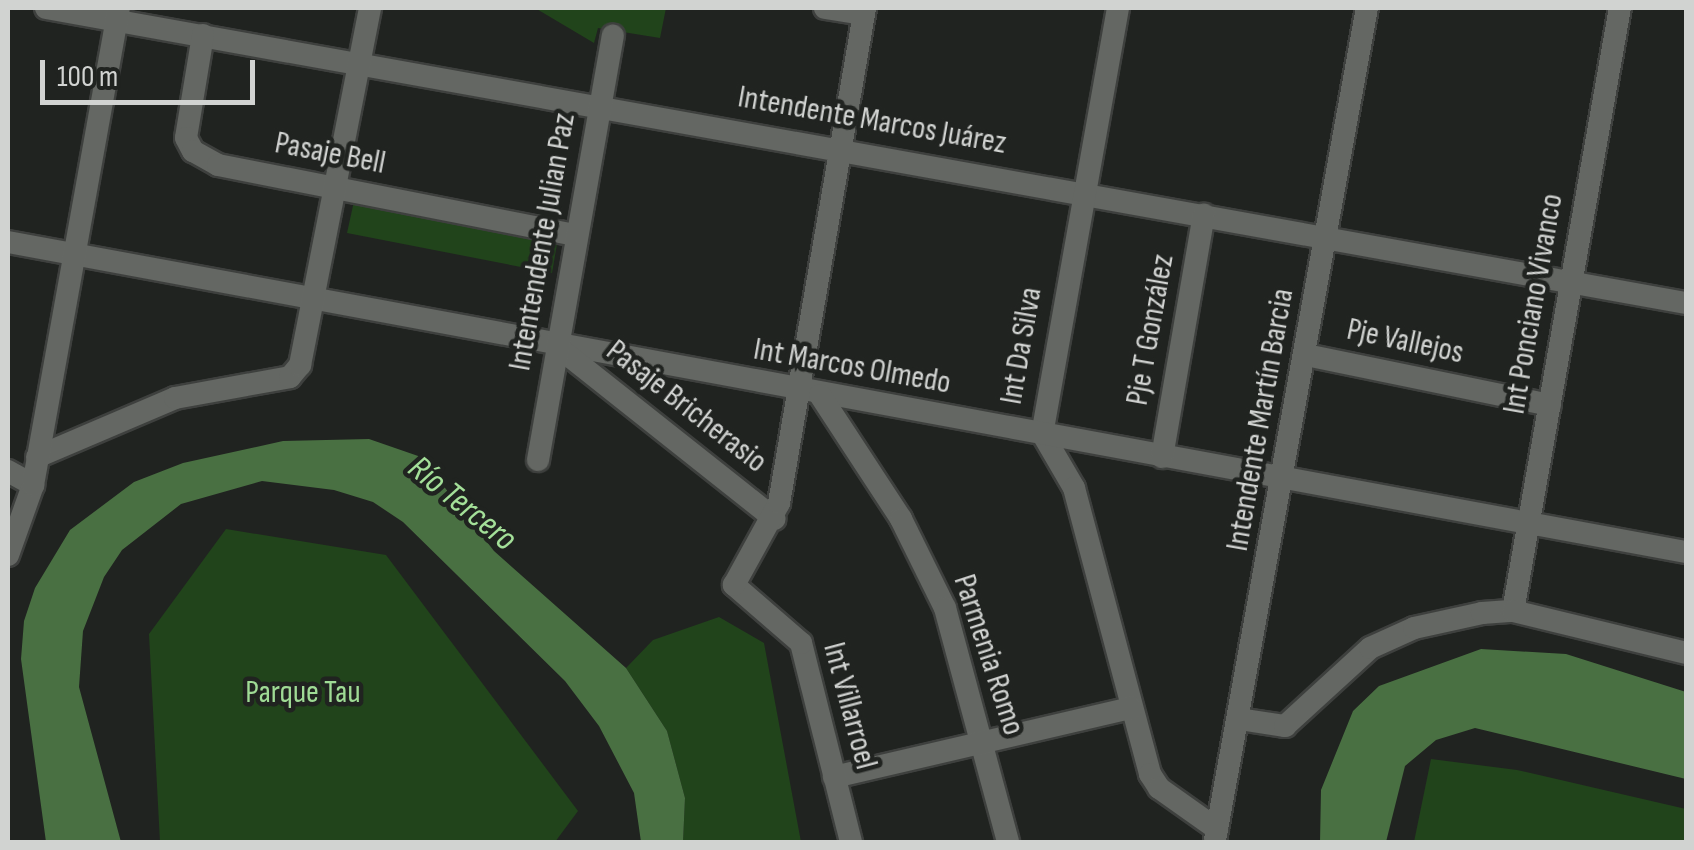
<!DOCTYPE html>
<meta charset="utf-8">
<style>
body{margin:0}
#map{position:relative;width:1694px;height:850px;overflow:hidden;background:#202320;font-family:"Sofia Sans Condensed",sans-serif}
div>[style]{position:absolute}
.green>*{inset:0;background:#21441b}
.water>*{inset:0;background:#497042}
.roads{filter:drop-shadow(2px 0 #3e403e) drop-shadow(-2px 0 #3e403e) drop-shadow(0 2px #3e403e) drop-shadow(0 -2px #3e403e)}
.minor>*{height:22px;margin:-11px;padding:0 11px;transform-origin:11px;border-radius:11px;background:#646763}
span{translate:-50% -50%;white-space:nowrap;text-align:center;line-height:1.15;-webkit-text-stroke:9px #202320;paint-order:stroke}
.street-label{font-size:32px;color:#d1d3d1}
.park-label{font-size:32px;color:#9fdb95}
.water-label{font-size:35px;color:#a4e099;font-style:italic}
.frame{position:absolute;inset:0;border:10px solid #d1d3d1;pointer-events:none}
.scale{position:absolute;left:40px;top:60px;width:215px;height:45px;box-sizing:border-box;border:5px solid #d1d3d1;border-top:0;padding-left:12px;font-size:30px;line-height:35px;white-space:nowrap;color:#d1d3d1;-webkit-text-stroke:8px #202320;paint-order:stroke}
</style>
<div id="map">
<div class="green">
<div style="clip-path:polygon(535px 8px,666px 8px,660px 38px,598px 28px,594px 43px)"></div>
<div style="clip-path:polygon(354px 201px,558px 238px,552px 273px,347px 233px)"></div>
<div style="clip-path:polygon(226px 529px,386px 555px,578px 811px,555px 842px,160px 842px,149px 634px)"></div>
<div style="clip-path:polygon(719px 617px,764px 643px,801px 842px,683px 842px,685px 798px,667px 731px,626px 668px,653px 640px)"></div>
<div style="clip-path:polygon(1431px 759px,1517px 770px,1686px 809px,1686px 842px,1414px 842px)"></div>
</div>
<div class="water">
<div style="clip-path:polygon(369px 439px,421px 457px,494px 551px,626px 668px,667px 731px,685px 798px,683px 842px,641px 842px,634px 793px,599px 726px,565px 681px,403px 522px,373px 502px,334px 490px,262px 481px,181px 504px,122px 550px,104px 577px,83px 631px,79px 687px,121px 842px,46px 842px,21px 659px,24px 621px,35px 588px,70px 530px,134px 482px,183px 463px,283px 441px)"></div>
<div style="clip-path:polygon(1481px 649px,1566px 654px,1686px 692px,1686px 779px,1475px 728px,1436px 740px,1405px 766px,1386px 842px,1320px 842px,1321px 790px,1353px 711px,1379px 686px)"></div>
</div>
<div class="roads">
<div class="minor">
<div style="left:46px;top:8px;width:1666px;rotate:10.2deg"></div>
<div style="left:825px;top:8px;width:38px;rotate:9deg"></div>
<div style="left:1118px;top:8px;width:432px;rotate:100.1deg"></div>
<div style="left:1042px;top:433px;width:64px;rotate:59.8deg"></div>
<div style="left:1074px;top:488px;width:296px;rotate:75.1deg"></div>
<div style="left:1150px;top:774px;width:17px;rotate:57deg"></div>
<div style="left:1159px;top:788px;width:71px;rotate:35.3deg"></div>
<div style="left:203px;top:35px;width:104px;rotate:99.4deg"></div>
<div style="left:186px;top:138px;width:15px;rotate:62deg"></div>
<div style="left:193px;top:151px;width:29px;rotate:29deg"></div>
<div style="left:218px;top:165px;width:365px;rotate:11.1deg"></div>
<div style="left:8px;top:242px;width:1706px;rotate:10.47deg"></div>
<div style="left:559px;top:348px;width:275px;rotate:38.4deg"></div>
<div style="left:1306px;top:355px;width:249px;rotate:11.6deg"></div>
<div style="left:820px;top:395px;width:148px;rotate:56.8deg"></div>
<div style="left:901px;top:519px;width:99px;rotate:63.7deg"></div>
<div style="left:945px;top:608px;width:242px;rotate:74.9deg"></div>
<div style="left:37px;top:457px;width:150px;rotate:-23.1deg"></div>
<div style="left:175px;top:398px;width:117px;rotate:-10.3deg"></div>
<div style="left:290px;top:377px;width:16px;rotate:-50deg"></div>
<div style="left:300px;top:365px;width:364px;rotate:-78.9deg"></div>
<div style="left:1162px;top:457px;width:246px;rotate:-80.2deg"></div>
<div style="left:538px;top:460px;width:431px;rotate:-80deg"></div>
<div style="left:8px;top:471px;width:29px;rotate:29deg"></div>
<div style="left:8px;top:555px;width:74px;rotate:-70.3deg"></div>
<div style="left:33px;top:485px;width:485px;rotate:-79.8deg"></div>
<div style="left:1513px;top:611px;width:612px;rotate:-79.94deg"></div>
<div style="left:1239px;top:719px;width:47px;rotate:8.7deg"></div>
<div style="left:1285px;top:726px;width:115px;rotate:-42.5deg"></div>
<div style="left:1370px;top:648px;width:48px;rotate:-24.4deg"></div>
<div style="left:1414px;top:628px;width:70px;rotate:-12.4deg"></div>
<div style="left:1482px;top:613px;width:31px;rotate:-4deg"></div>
<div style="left:1513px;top:611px;width:178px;rotate:13.6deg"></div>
<div style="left:834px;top:777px;width:305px;rotate:-13.1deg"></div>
<div style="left:1215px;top:840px;width:846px;rotate:-79.65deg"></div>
<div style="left:851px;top:842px;width:205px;rotate:-104.1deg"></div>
<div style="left:801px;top:643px;width:89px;rotate:-139.1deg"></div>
<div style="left:734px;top:585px;width:94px;rotate:-61.2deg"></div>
<div style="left:779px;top:503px;width:502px;rotate:-80.14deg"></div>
</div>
</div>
<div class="street-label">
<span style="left:872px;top:121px;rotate:10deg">Intendente Marcos Juárez</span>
<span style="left:330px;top:154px;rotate:11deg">Pasaje Bell</span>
<span style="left:543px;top:242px;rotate:-80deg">Intentendente Julian Paz</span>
<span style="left:1534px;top:304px;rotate:-80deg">Int Ponciano Vivanco</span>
<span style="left:1151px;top:330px;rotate:-80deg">Pje T González</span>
<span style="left:1405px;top:342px;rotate:12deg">Pje Vallejos</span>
<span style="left:1022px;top:346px;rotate:-80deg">Int Da Silva</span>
<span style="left:852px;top:367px;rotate:10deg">Int Marcos Olmedo</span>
<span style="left:686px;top:407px;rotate:38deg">Pasaje Bricherasio</span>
<span style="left:1261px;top:420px;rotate:-80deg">Intendente Martín Barcia</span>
<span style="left:988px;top:655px;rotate:72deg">Parmenia Romo</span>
<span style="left:849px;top:706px;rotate:75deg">Int Villarroel</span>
</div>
<div class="park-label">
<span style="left:303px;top:693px">Parque Tau</span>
</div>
<div class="water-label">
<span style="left:462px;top:504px;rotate:39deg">Río Tercero</span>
</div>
<div class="frame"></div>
<div class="scale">100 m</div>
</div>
